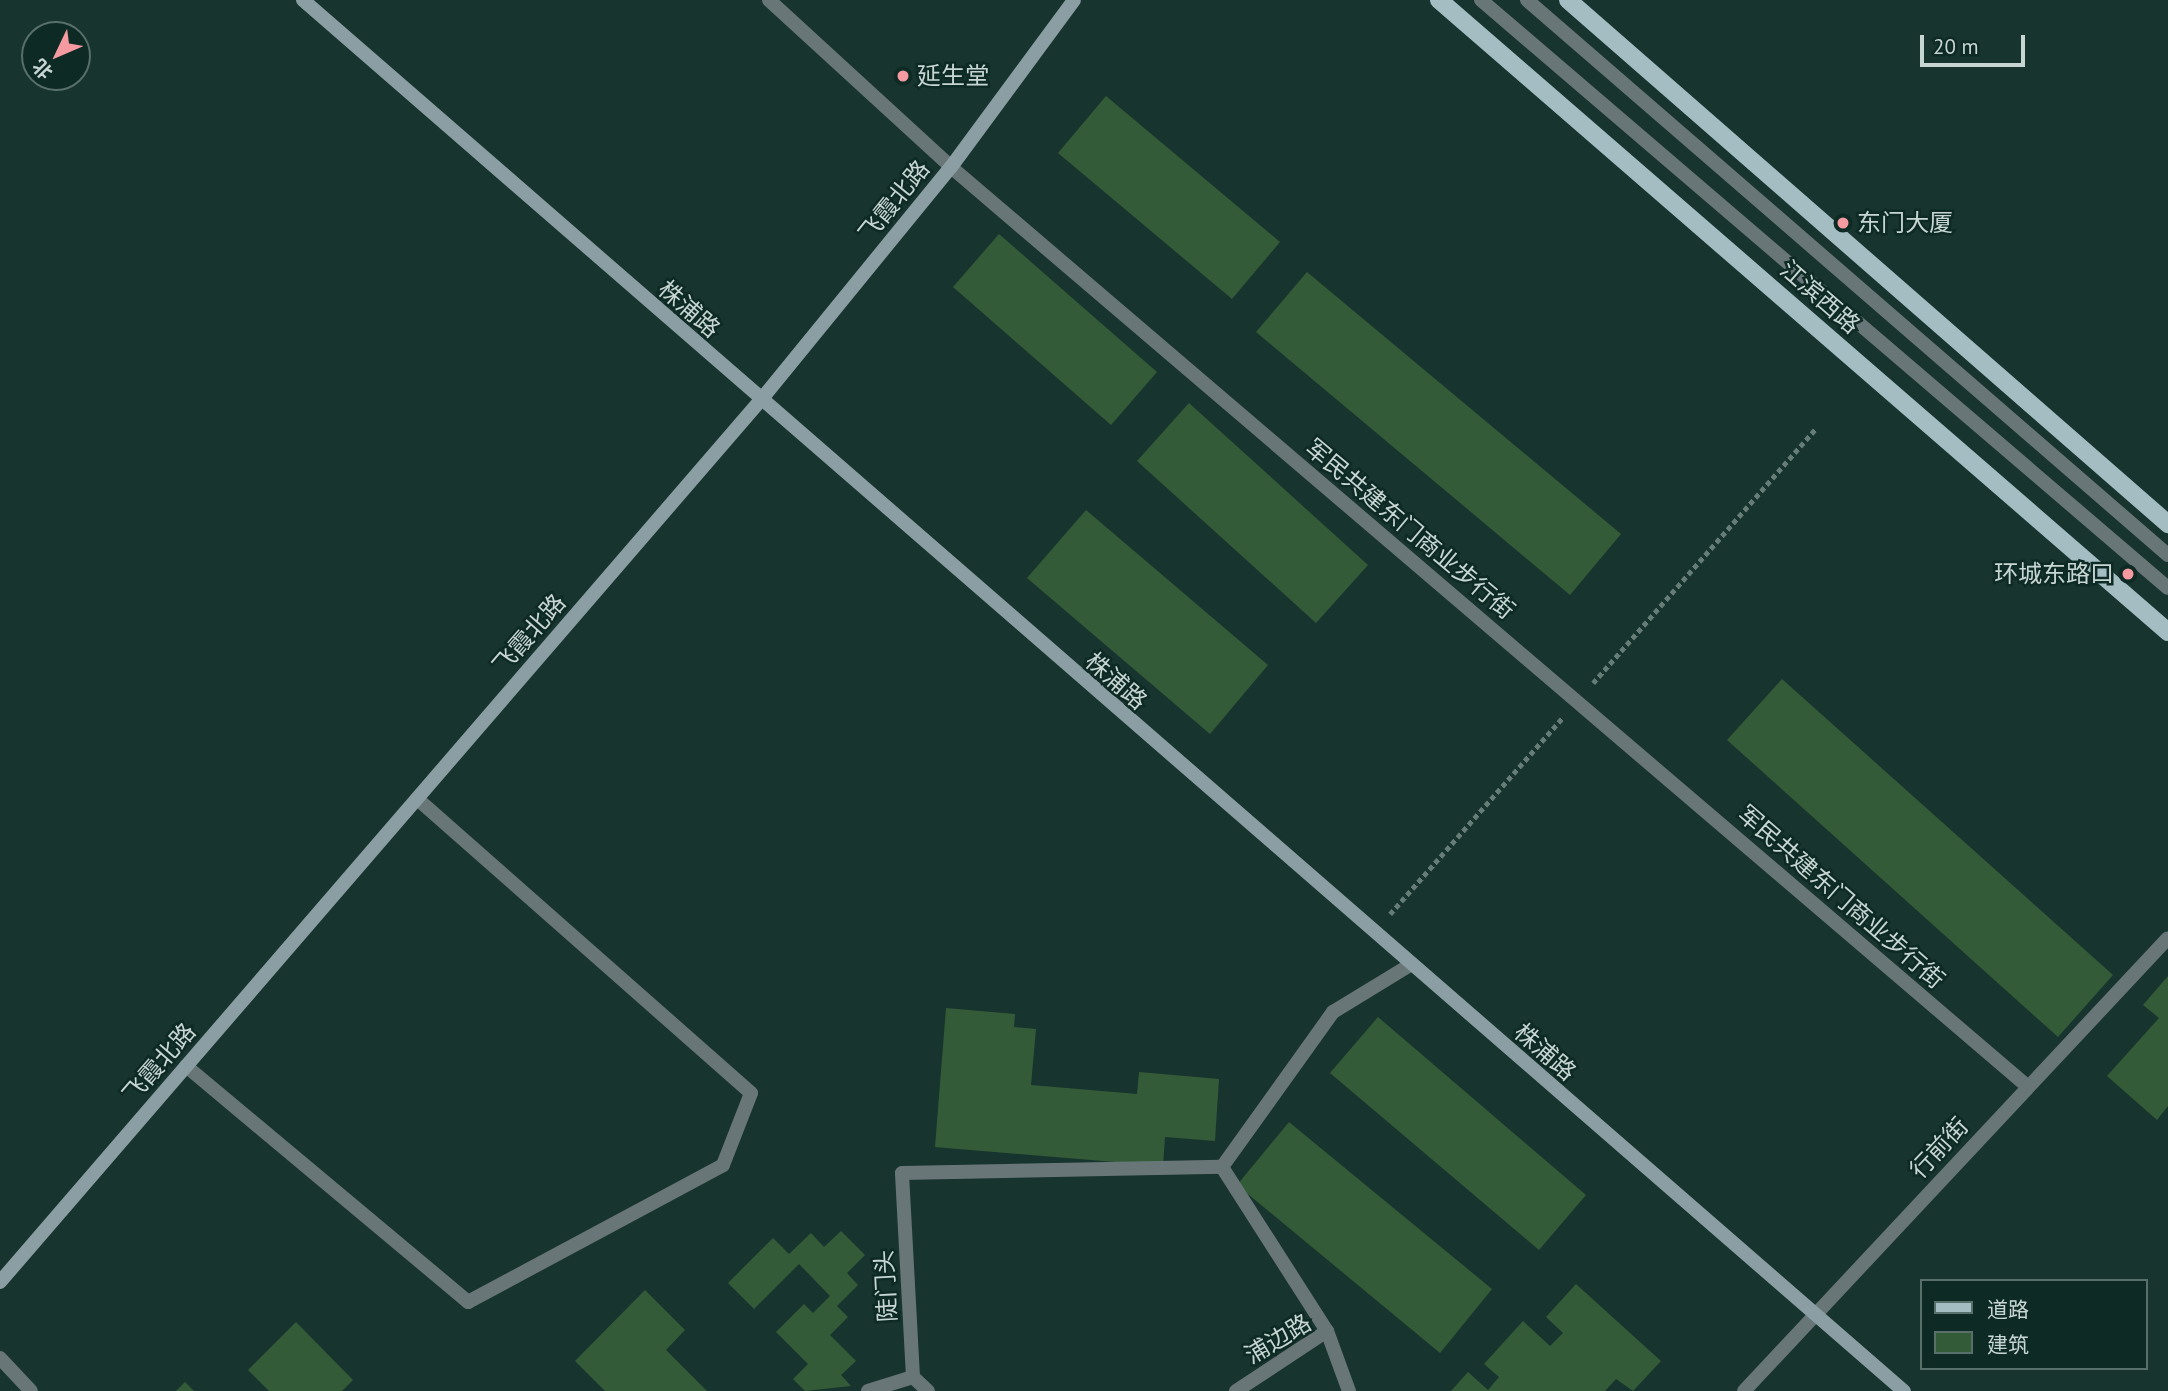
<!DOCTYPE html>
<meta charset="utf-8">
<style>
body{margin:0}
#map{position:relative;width:2168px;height:1391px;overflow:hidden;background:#18342e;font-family:"PT Sans","Noto Sans SC",sans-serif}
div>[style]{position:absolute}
.building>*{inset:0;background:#345b38}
.path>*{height:4.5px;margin-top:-2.25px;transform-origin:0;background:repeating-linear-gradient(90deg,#667c77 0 5px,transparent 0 8.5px)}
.lane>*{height:14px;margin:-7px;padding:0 7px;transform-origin:7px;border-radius:7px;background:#697678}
.street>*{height:14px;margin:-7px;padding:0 7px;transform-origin:7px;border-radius:7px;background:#697678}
.secondary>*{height:14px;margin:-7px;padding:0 7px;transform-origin:7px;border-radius:7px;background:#8a9ea3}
.primary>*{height:18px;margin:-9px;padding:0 9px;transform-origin:9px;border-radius:9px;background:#a3bdc3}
.dots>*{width:19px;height:19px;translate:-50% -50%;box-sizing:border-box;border:4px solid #0e2a25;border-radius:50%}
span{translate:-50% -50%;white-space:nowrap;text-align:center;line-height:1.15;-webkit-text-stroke:5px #0e2a25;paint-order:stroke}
.poi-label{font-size:24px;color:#c7d6d2}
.left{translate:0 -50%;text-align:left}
.right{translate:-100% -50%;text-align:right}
.street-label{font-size:24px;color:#c7d6d2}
.legend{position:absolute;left:1920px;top:1279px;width:228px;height:91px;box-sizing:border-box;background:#0e2a25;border:2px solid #586f6a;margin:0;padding:9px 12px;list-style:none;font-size:21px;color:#c7d6d2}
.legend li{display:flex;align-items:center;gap:14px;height:35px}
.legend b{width:35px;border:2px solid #586f6a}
.north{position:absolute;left:21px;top:21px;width:70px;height:70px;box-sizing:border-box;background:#0e2a25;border:2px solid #586f6a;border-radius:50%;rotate:226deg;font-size:19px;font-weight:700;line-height:28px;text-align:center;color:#c7d6d2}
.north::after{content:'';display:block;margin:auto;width:24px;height:32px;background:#f49aa0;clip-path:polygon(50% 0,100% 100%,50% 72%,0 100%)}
.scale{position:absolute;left:1920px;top:35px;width:105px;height:32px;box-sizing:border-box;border:4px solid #c7d6d2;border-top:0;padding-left:9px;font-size:21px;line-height:24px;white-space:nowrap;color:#c7d6d2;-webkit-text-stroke:5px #0e2a25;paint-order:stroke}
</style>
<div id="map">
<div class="building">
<div style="clip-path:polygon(1106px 96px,1280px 242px,1232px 299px,1058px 153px)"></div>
<div style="clip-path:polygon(999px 234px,1157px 372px,1111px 425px,953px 287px)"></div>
<div style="clip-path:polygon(1307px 272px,1621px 534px,1570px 595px,1256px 332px)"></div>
<div style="clip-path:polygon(1189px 403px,1368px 565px,1316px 623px,1137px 461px)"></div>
<div style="clip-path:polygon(1086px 510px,1268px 665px,1210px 734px,1027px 578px)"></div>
<div style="clip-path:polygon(1782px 679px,2113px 975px,2058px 1037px,1727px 740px)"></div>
<div style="clip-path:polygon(2168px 976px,2168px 1106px,2157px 1120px,2107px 1076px,2159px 1018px,2143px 1005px)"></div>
<div style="clip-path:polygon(946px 1008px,1015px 1014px,1014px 1027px,1036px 1029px,1031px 1085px,1137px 1094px,1139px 1072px,1219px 1079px,1215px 1141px,1165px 1137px,1163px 1166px,935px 1147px)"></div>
<div style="clip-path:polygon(1378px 1017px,1586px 1195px,1539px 1250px,1330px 1073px)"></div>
<div style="clip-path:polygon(1289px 1122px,1492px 1289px,1440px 1353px,1237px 1185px)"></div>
<div style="clip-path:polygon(841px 1231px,865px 1255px,847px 1273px,858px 1285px,837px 1306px,848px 1317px,830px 1335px,856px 1361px,841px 1375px,851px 1386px,805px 1391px,793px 1379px,808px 1364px,776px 1332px,804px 1304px,813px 1313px,830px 1296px,799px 1264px,754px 1309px,728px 1283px,773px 1238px,789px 1254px,811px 1233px,824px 1247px)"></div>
<div style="clip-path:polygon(1576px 1284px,1661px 1361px,1633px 1391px,1616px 1379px,1605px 1391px,1451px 1391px,1468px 1372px,1488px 1390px,1499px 1377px,1484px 1364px,1523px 1321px,1550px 1346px,1563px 1333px,1546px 1317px)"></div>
<div style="clip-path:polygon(645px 1290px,685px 1330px,666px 1350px,707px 1391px,605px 1391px,575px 1361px)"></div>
<div style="clip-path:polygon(296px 1322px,353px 1380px,342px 1391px,269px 1391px,248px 1370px)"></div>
<div style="clip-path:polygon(185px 1382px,194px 1391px,176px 1391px)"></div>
</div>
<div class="path">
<div style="left:1593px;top:683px;width:339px;rotate:-48.8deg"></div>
<div style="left:1390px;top:914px;width:261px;rotate:-48.7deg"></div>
</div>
<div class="lane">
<div style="left:1481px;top:0;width:904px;rotate:40.56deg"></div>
<div style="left:1527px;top:0;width:848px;rotate:40.89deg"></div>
</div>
<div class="street">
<div style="left:769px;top:0;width:247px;rotate:42.5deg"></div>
<div style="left:951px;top:167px;width:1416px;rotate:40.5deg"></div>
<div style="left:186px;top:1066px;width:368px;rotate:39.9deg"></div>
<div style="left:468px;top:1302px;width:289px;rotate:-28.2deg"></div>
<div style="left:723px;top:1165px;width:77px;rotate:-68.7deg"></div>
<div style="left:751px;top:1093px;width:445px;rotate:-138.6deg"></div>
<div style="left:1222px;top:1167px;width:191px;rotate:-54.4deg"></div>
<div style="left:1333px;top:1012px;width:90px;rotate:-31.4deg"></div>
<div style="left:0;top:1358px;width:45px;rotate:46.8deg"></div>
<div style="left:868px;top:1391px;width:47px;rotate:-17.3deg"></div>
<div style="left:928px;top:1391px;width:21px;rotate:-137deg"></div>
<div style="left:913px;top:1377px;width:204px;rotate:-93.1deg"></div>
<div style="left:902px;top:1173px;width:320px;rotate:-1.1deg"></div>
<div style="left:1222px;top:1167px;width:195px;rotate:57.4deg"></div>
<div style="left:1236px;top:1391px;width:109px;rotate:-33.4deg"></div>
<div style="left:1327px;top:1331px;width:64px;rotate:69.9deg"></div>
<div style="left:1744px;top:1391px;width:620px;rotate:-46.89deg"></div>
</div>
<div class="secondary">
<div style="left:303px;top:0;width:2121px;rotate:40.99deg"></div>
<div style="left:0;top:1282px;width:1164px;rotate:-49.22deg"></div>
<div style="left:760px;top:401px;width:302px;rotate:-50.8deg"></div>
<div style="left:951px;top:167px;width:207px;rotate:-53.6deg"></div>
</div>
<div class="primary">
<div style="left:1439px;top:0;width:965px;rotate:40.92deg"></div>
<div style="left:1568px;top:0;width:797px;rotate:41.13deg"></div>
</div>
<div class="dots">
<div style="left:903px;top:76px;background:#f49aa0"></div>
<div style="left:1843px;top:223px;background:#f49aa0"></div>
<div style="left:2128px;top:574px;background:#f49aa0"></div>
</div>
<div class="poi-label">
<span class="left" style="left:917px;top:76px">延生堂</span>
<span class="left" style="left:1857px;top:223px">东门大厦</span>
<span class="right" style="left:2114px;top:574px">环城东路口</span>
</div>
<div class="street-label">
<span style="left:894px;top:201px;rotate:-51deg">飞霞北路</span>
<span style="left:1820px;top:297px;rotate:41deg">江滨西路</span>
<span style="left:689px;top:309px;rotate:41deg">株浦路</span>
<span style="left:1410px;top:529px;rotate:40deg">军民共建东门商业步行街</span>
<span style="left:529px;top:634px;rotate:-49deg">飞霞北路</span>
<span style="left:1116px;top:681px;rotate:41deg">株浦路</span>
<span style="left:1841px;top:897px;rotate:41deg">军民共建东门商业步行街</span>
<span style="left:1545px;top:1052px;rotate:41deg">株浦路</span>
<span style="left:159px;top:1063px;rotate:-49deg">飞霞北路</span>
<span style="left:1939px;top:1148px;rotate:-47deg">行前街</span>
<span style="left:886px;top:1286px;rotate:-93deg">陡门头</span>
<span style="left:1278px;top:1339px;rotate:-31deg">浦边路</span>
</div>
<ul class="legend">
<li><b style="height:9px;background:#a3bdc3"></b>道路</li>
<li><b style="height:19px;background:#345b38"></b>建筑</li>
</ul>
<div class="north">北</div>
<div class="scale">20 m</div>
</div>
